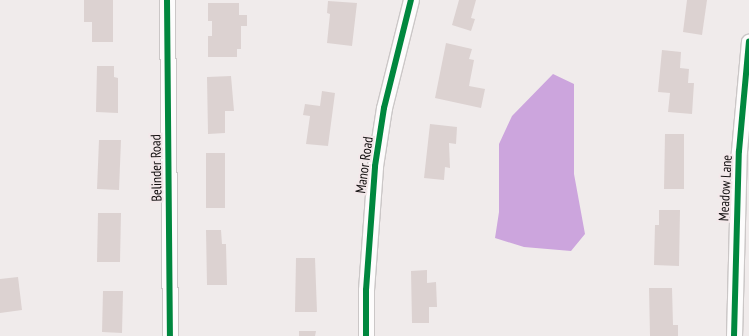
<!DOCTYPE html>
<style>
body{margin:0}
#map{position:relative;width:749px;height:336px;overflow:hidden;background:#f0ebeb;font-family:"PT Sans Narrow",sans-serif}
div>[style]{position:absolute}
.water>*{inset:0;background:#cca5dd}
.building>*{inset:0;background:#dcd2d1}
.roads{filter:drop-shadow(1px 0 #cbc7c7) drop-shadow(-1px 0 #cbc7c7) drop-shadow(0 1px #cbc7c7) drop-shadow(0 -1px #cbc7c7)}
.minor>*{height:15px;margin:-7.5px;padding:0 7.5px;transform-origin:7.5px;border-radius:7.5px;background:#fdfcfc}
.cycleway>*{height:6px;margin:-3px;padding:0 3px;transform-origin:3px;border-radius:3px;background:#00873e}
span{translate:-50% -50%;white-space:nowrap;text-align:center;line-height:1.15;-webkit-text-stroke:4px #f3e8ea;paint-order:stroke}
.street-label{font-size:14px;color:#100d0d}
</style>
<div id="map">
<div class="water">
<div style="clip-path:polygon(553px 74px,574px 84px,574px 174px,585px 234px,571px 251px,524px 247px,495px 238px,499px 212px,499px 144px,512px 116px)"></div>
</div>
<div class="building">
<div style="clip-path:polygon(84px 0,113px 0,113px 42px,92px 42px,92px 22px,84px 22px)"></div>
<div style="clip-path:polygon(459px 0,476px 0,471px 18px,475px 19px,471px 31px,452px 25px)"></div>
<div style="clip-path:polygon(687px 0,707px 0,702px 35px,683px 32px)"></div>
<div style="clip-path:polygon(328px 1px,357px 3px,352px 46px,327px 43px,330px 14px,327px 13px)"></div>
<div style="clip-path:polygon(208px 3px,239px 3px,239px 15px,247px 15px,247px 26px,241px 26px,241px 49px,237px 49px,237px 57px,208px 57px,208px 36px,212px 36px,212px 21px,208px 21px)"></div>
<div style="clip-path:polygon(446px 43px,472px 49px,469px 59px,474px 60px,469px 86px,485px 89px,481px 108px,435px 98px)"></div>
<div style="clip-path:polygon(662px 50px,681px 52px,680px 68px,689px 69px,688px 83px,694px 83px,692px 114px,668px 112px,670px 93px,658px 92px)"></div>
<div style="clip-path:polygon(97px 66px,114px 66px,114px 77px,118px 78px,118px 113px,96px 112px)"></div>
<div style="clip-path:polygon(231px 76px,234px 111px,225px 111px,225px 133px,208px 134px,207px 77px)"></div>
<div style="clip-path:polygon(322px 91px,335px 93px,328px 146px,306px 144px,310px 116px,303px 115px,305px 104px,320px 106px)"></div>
<div style="clip-path:polygon(430px 124px,457px 127px,456px 144px,449px 143px,450px 168px,445px 167px,444px 180px,424px 178px)"></div>
<div style="clip-path:polygon(665px 134px,684px 134px,684px 189px,664px 189px)"></div>
<div style="clip-path:polygon(99px 140px,121px 140px,119px 190px,97px 189px)"></div>
<div style="clip-path:polygon(206px 153px,225px 153px,225px 208px,206px 208px)"></div>
<div style="clip-path:polygon(659px 210px,680px 210px,679px 266px,654px 265px,655px 225px,659px 225px)"></div>
<div style="clip-path:polygon(98px 213px,121px 213px,120px 262px,97px 262px)"></div>
<div style="clip-path:polygon(206px 230px,221px 230px,222px 244px,226px 244px,227px 285px,207px 285px)"></div>
<div style="clip-path:polygon(296px 258px,315px 258px,317px 312px,295px 312px)"></div>
<div style="clip-path:polygon(427px 270px,427px 283px,436px 282px,437px 307px,429px 307px,429px 323px,412px 323px,411px 271px)"></div>
<div style="clip-path:polygon(18px 277px,22px 310px,0 313px,0 279px)"></div>
<div style="clip-path:polygon(649px 288px,672px 288px,673px 325px,678px 325px,678px 336px,650px 336px)"></div>
<div style="clip-path:polygon(103px 291px,123px 291px,122px 333px,102px 332px)"></div>
<div style="clip-path:polygon(299px 331px,316px 331px,315px 336px,299px 336px)"></div>
</div>
<div class="roads">
<div class="minor">
<div style="left:167px;top:0;width:336px;rotate:89.5deg"></div>
<div style="left:366px;top:336px;width:46px;rotate:-90deg"></div>
<div style="left:366px;top:290px;width:124px;rotate:-85.8deg"></div>
<div style="left:375px;top:166px;width:59px;rotate:-81.2deg"></div>
<div style="left:384px;top:108px;width:111px;rotate:-76deg"></div>
<div style="left:734px;top:336px;width:185px;rotate:-88.5deg"></div>
<div style="left:739px;top:151px;width:110px;rotate:-84.8deg"></div>
</div>
</div>
<div class="cycleway">
<div style="left:167px;top:0;width:336px;rotate:89.5deg"></div>
<div style="left:366px;top:336px;width:46px;rotate:-90deg"></div>
<div style="left:366px;top:290px;width:124px;rotate:-85.8deg"></div>
<div style="left:375px;top:166px;width:59px;rotate:-81.2deg"></div>
<div style="left:384px;top:108px;width:111px;rotate:-76deg"></div>
<div style="left:734px;top:336px;width:185px;rotate:-88.5deg"></div>
<div style="left:739px;top:151px;width:110px;rotate:-84.8deg"></div>
</div>
<div class="street-label">
<span style="left:364px;top:165px;rotate:-82deg">Manor Road</span>
<span style="left:156px;top:168px;rotate:-91deg">Belinder Road</span>
<span style="left:725px;top:188px;rotate:-87deg">Meadow Lane</span>
</div>
</div>
